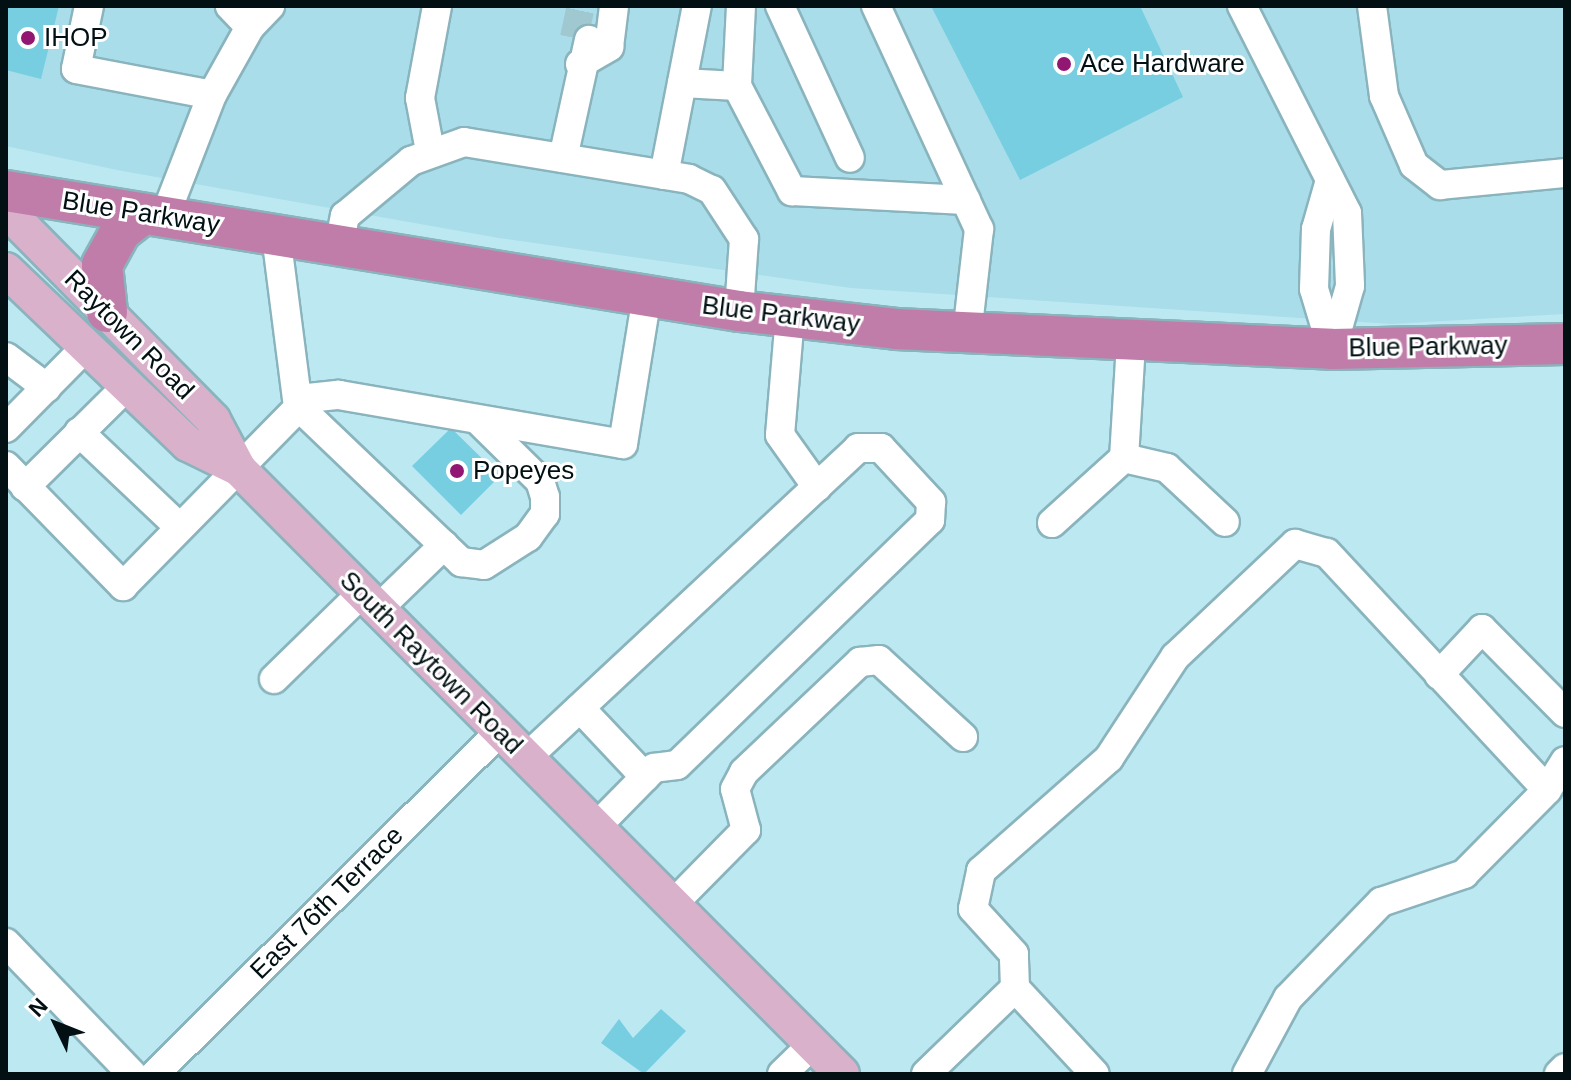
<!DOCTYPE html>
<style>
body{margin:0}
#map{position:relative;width:1571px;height:1080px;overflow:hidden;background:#bce8f2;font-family:Arial,sans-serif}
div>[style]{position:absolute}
.built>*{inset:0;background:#a8dde9}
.building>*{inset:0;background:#77cee1}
.minor-tunnel>*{height:28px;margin-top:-14px;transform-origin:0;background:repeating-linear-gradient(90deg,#a0c8d1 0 28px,transparent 0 42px)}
.roads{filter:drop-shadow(2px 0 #8ab4bd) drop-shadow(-2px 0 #8ab4bd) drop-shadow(0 2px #8ab4bd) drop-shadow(0 -2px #8ab4bd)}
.minor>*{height:28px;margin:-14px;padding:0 14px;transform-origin:14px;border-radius:14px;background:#fff}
.major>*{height:34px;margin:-17px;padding:0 17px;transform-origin:17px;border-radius:17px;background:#dab1cb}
.highway>*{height:40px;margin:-20px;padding:0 20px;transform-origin:20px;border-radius:20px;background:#c17da9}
.dots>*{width:22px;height:22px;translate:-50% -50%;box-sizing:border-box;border:4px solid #fff;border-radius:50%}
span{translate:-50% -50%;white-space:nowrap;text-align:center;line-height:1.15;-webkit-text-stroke:6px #fff;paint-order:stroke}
.poi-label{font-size:26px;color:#021013}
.left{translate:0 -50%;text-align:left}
.street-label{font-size:26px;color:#021013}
.frame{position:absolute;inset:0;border:8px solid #021013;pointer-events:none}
.north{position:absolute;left:16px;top:984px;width:80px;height:80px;-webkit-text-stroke:6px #fff;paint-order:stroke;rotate:313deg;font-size:22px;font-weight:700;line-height:32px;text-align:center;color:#021013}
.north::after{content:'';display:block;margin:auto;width:28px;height:36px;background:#021013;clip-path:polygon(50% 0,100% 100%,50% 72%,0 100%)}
</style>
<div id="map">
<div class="built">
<div style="clip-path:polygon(6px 6px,1565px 6px,1565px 314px,1392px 324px,851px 288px,499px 238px,117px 170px,6px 146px)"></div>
</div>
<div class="building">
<div style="clip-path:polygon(6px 6px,59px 6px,41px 79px,6px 70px)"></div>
<div style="clip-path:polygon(931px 6px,1140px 6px,1183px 97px,1020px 180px)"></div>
<div style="clip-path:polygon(451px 428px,500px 476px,461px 515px,412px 466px)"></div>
<div style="clip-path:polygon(661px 1009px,686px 1031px,644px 1074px,601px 1043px,619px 1019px,633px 1038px)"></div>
</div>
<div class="minor-tunnel">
<div style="left:574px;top:38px;width:33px;rotate:-78deg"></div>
</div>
<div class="roads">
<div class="minor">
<div style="left:89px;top:6px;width:64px;rotate:101.7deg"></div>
<div style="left:76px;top:69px;width:138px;rotate:10.8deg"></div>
<div style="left:741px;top:6px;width:80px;rotate:92.9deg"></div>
<div style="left:737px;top:86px;width:119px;rotate:62.4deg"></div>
<div style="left:792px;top:191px;width:174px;rotate:3deg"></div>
<div style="left:780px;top:6px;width:167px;rotate:65.3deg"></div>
<div style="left:876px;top:6px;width:246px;rotate:65.2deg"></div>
<div style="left:979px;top:229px;width:106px;rotate:96.5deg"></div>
<div style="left:1242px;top:6px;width:232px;rotate:63.1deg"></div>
<div style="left:1347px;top:213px;width:73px;rotate:87.6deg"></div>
<div style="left:1350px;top:286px;width:66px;rotate:105.9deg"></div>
<div style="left:1372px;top:6px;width:91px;rotate:82.4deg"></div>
<div style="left:1384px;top:96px;width:75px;rotate:66.5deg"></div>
<div style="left:1414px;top:165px;width:33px;rotate:38deg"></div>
<div style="left:1440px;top:185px;width:126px;rotate:-5.5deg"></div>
<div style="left:250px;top:27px;width:29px;rotate:-46deg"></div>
<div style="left:580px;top:64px;width:34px;rotate:-30deg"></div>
<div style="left:609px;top:47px;width:41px;rotate:-83deg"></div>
<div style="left:682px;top:83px;width:55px;rotate:3.1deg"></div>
<div style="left:430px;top:151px;width:54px;rotate:-100.7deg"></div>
<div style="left:420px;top:98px;width:94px;rotate:-79.5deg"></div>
<div style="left:563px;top:158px;width:121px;rotate:-77.6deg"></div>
<div style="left:664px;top:175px;width:172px;rotate:-79deg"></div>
<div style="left:1330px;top:180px;width:51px;rotate:105.9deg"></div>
<div style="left:1316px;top:229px;width:60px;rotate:91.9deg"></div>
<div style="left:1314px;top:289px;width:63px;rotate:73.3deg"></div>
<div style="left:165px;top:216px;width:130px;rotate:-68.8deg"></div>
<div style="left:212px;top:95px;width:78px;rotate:-60.8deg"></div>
<div style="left:250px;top:27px;width:29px;rotate:-134deg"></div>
<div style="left:276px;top:235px;width:172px;rotate:82.7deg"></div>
<div style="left:298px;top:406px;width:226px;rotate:43.7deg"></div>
<div style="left:461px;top:562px;width:23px;rotate:7deg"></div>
<div style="left:484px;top:565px;width:52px;rotate:-32.5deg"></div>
<div style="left:528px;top:537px;width:29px;rotate:-54deg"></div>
<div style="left:545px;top:514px;width:17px;rotate:-90deg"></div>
<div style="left:545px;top:497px;width:17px;rotate:-107deg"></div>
<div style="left:540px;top:481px;width:87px;rotate:-135.5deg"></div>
<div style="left:339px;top:246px;width:31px;rotate:-79deg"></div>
<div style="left:345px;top:216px;width:86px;rotate:-39.8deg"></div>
<div style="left:411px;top:161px;width:56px;rotate:-19.7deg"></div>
<div style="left:464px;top:142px;width:228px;rotate:9.3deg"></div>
<div style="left:689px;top:179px;width:25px;rotate:26deg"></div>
<div style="left:712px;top:190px;width:59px;rotate:56.9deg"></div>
<div style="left:744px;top:239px;width:72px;rotate:94deg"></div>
<div style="left:790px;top:316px;width:119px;rotate:94.8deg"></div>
<div style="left:780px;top:435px;width:64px;rotate:54.6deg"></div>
<div style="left:6px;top:357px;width:51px;rotate:37.1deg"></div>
<div style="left:6px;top:428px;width:115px;rotate:-45.4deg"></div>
<div style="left:79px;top:432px;width:139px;rotate:43.5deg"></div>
<div style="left:1124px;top:458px;width:113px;rotate:-86.5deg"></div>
<div style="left:6px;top:466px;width:168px;rotate:45.7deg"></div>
<div style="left:123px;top:586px;width:264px;rotate:-45.5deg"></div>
<div style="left:308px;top:398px;width:31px;rotate:-6deg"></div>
<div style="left:339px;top:395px;width:288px;rotate:9.8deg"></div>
<div style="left:623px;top:444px;width:150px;rotate:-80.8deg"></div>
<div style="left:25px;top:487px;width:145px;rotate:-44.7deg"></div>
<div style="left:1052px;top:523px;width:97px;rotate:-42.1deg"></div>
<div style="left:1124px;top:458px;width:44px;rotate:13.1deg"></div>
<div style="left:1167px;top:468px;width:79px;rotate:43deg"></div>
<div style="left:378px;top:609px;width:92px;rotate:-44.1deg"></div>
<div style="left:1439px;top:675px;width:63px;rotate:-46.9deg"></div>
<div style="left:1482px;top:629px;width:118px;rotate:45.3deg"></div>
<div style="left:274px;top:679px;width:123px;rotate:-44.3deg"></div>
<div style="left:580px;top:708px;width:95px;rotate:46.7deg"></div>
<div style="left:526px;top:758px;width:454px;rotate:-43deg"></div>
<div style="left:858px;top:448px;width:23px"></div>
<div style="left:881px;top:448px;width:74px;rotate:47.2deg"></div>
<div style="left:931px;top:502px;width:18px;rotate:93deg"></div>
<div style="left:930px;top:520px;width:352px;rotate:135.9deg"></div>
<div style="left:677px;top:765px;width:23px;rotate:173deg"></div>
<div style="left:654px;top:768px;width:83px;rotate:134.5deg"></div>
<div style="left:673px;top:904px;width:104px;rotate:-45.4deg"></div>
<div style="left:746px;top:830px;width:42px;rotate:-105deg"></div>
<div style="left:735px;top:789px;width:19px;rotate:-62deg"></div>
<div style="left:744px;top:772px;width:160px;rotate:-43.5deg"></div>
<div style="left:860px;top:662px;width:19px;rotate:-6deg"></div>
<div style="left:879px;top:660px;width:114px;rotate:42.5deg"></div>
<div style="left:6px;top:943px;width:182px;rotate:46.1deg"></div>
<div style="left:1015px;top:988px;width:117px;rotate:47.1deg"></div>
<div style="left:155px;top:1074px;width:486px;rotate:-44.8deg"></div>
<div style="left:782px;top:1074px;width:43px;rotate:-44.1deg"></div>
<div style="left:926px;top:1074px;width:124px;rotate:-44deg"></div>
<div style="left:1015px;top:988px;width:34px;rotate:-92deg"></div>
<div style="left:1014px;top:954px;width:61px;rotate:-132.3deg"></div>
<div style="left:973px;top:909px;width:39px;rotate:-78deg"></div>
<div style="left:981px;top:871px;width:171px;rotate:-41.4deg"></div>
<div style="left:1109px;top:758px;width:121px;rotate:-56.8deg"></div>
<div style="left:1175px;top:657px;width:165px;rotate:-43.3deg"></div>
<div style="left:1295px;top:544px;width:33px;rotate:16deg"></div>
<div style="left:1327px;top:553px;width:323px;rotate:47.1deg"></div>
<div style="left:1247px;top:1074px;width:86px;rotate:-61.7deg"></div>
<div style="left:1288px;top:998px;width:134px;rotate:-45.9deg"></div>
<div style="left:1381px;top:902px;width:88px;rotate:-18.6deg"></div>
<div style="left:1464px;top:874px;width:118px;rotate:-45.3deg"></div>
<div style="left:1547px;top:790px;width:34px;rotate:-58deg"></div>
<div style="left:1559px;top:1074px;width:8px;rotate:-45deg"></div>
</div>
<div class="major">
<div style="left:6px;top:210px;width:295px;rotate:45.4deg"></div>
<div style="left:213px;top:420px;width:55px;rotate:62deg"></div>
<div style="left:6px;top:270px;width:252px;rotate:43.7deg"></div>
<div style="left:188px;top:444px;width:57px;rotate:26.1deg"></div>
<div style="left:239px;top:469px;width:854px;rotate:45.09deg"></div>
</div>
<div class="highway">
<div style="left:6px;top:191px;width:743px;rotate:9.3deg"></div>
<div style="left:739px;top:311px;width:158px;rotate:6.5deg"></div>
<div style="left:896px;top:329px;width:436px;rotate:2.6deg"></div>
<div style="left:1332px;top:349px;width:233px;rotate:-1.2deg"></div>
<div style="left:107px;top:312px;width:47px;rotate:-96.1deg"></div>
<div style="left:102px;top:265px;width:39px;rotate:-61deg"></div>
<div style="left:121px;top:231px;width:28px;rotate:-38deg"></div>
</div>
</div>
<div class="dots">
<div style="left:28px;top:38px;background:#921773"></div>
<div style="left:1064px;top:64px;background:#921773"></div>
<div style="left:457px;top:471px;background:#921773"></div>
</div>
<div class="poi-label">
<span class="left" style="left:44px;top:38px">IHOP</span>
<span class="left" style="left:1080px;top:64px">Ace Hardware</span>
<span class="left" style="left:473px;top:471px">Popeyes</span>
</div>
<div class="street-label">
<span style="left:141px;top:213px;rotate:9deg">Blue Parkway</span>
<span style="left:781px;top:315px;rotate:7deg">Blue Parkway</span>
<span style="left:129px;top:335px;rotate:45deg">Raytown Road</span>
<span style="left:1428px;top:347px;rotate:-1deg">Blue Parkway</span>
<span style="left:431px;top:663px;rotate:45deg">South Raytown Road</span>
<span style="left:327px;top:903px;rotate:-45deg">East 76th Terrace</span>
</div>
<div class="frame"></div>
<div class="north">N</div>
</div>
